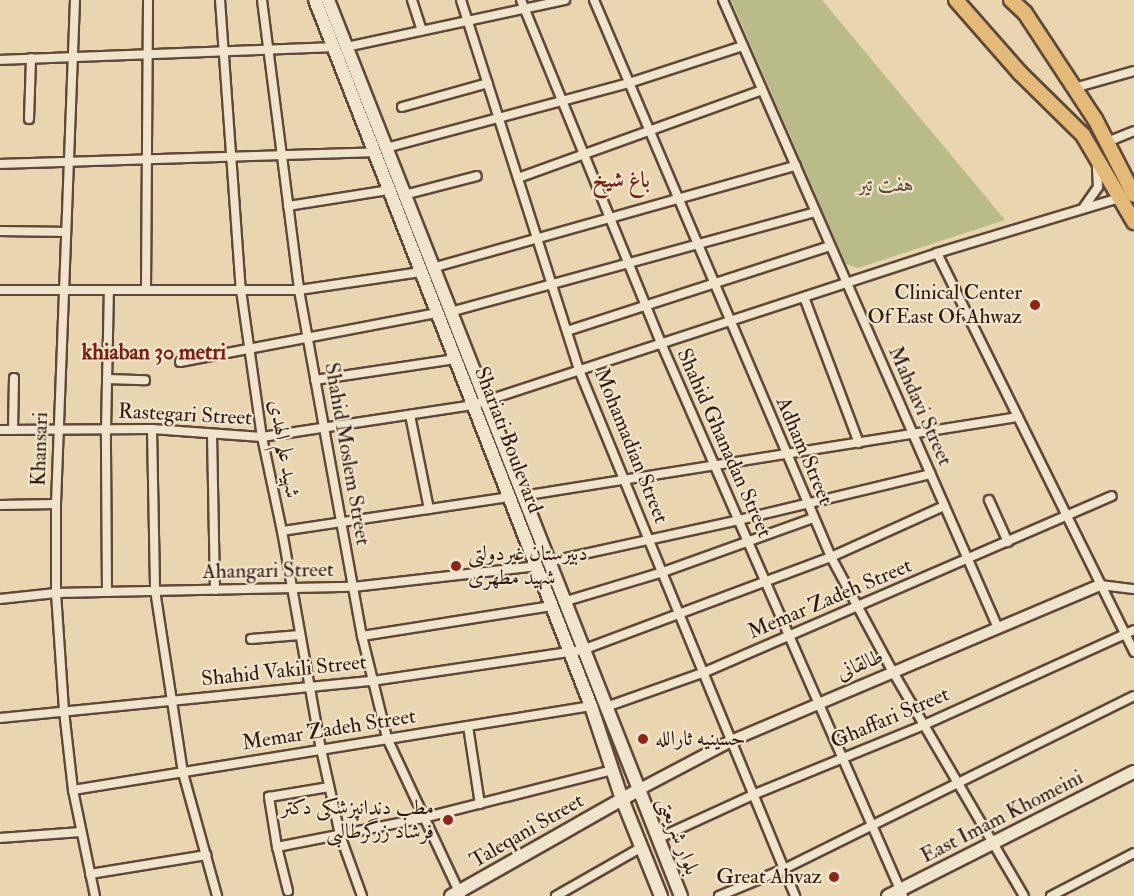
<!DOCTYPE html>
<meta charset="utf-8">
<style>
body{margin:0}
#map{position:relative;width:1134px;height:896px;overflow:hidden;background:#e9d5b0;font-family:"IM FELL Double Pica",Amiri,serif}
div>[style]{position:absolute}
.green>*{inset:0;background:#b9bc89}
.roads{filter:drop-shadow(2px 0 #5f4837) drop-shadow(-2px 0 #5f4837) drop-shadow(0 2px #5f4837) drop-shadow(0 -2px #5f4837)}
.minor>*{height:8px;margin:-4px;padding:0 4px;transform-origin:4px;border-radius:4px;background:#f1e4cc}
.tertiary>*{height:10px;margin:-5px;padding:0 5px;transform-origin:5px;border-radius:5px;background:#f1e4cc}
.secondary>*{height:12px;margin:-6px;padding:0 6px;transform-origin:6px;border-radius:6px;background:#f1e4cc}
.trunk>*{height:14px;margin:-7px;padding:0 7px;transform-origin:7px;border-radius:7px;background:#e4ba78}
.dots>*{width:16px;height:16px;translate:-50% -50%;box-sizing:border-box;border:3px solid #f1e4cc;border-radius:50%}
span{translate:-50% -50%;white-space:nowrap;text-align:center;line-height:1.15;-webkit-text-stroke:4.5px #f1e4cc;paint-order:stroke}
.park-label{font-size:21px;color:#5a4a34;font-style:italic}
.poi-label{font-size:21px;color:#31190f}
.right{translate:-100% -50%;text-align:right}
.left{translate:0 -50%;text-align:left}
.street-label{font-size:21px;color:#31190f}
.neighbourhood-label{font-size:22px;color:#7a1f14;font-weight:700}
</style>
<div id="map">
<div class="green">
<div style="clip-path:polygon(731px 0,822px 0,1005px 220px,858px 268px,846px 264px)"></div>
</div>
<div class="roads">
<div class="minor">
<div style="left:75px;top:0;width:504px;rotate:92.16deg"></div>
<div style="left:56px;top:504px;width:89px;rotate:90deg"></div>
<div style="left:56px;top:593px;width:118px;rotate:86.1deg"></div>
<div style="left:64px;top:711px;width:80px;rotate:83.5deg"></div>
<div style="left:73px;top:790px;width:108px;rotate:78.3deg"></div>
<div style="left:220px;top:0;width:291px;rotate:85.9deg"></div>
<div style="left:241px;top:290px;width:148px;rotate:81.9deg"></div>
<div style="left:262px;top:437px;width:96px;rotate:78deg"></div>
<div style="left:282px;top:531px;width:221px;rotate:79.9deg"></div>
<div style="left:321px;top:749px;width:88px;rotate:77.5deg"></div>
<div style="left:340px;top:835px;width:65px;rotate:70.2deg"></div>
<div style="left:262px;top:0;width:292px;rotate:82.7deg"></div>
<div style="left:299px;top:290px;width:352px;rotate:79.7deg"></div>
<div style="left:362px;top:636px;width:105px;rotate:76.2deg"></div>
<div style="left:387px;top:738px;width:174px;rotate:64.9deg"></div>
<div style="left:412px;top:0;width:32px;rotate:72deg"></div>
<div style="left:461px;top:0;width:388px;rotate:72.3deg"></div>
<div style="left:579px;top:370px;width:569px;rotate:67.67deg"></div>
<div style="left:521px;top:0;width:370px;rotate:67.8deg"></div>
<div style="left:661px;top:343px;width:604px;rotate:66.37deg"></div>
<div style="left:594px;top:0;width:605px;rotate:66.95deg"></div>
<div style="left:831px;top:557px;width:131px;rotate:61.7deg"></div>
<div style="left:893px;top:672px;width:259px;rotate:59.7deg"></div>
<div style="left:723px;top:0;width:686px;rotate:66.35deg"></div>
<div style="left:346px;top:47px;width:224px;rotate:-12.1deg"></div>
<div style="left:0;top:60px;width:333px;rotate:-2.2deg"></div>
<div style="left:1074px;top:88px;width:62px;rotate:-15.8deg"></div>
<div style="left:402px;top:107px;width:89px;rotate:-15.6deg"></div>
<div style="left:29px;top:119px;width:61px;rotate:-88.1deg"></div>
<div style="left:1107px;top:142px;width:29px;rotate:-22deg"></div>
<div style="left:386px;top:148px;width:252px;rotate:-15deg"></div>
<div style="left:629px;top:83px;width:120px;rotate:-18deg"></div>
<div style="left:0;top:164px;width:374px;rotate:-1.8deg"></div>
<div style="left:518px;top:178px;width:259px;rotate:-19.8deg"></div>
<div style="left:404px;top:195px;width:75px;rotate:-14.6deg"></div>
<div style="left:288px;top:206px;width:102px;rotate:-9deg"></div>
<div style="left:1084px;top:207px;width:24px;rotate:-55deg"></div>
<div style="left:1098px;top:187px;width:22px;rotate:-93deg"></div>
<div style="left:0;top:231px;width:66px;rotate:0.9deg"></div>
<div style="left:937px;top:253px;width:445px;rotate:63.7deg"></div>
<div style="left:432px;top:268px;width:378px;rotate:-15.7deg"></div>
<div style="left:0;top:290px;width:299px"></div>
<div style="left:299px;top:290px;width:123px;rotate:-8.4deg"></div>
<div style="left:146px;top:290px;width:290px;rotate:-89.6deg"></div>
<div style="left:804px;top:297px;width:156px;rotate:69.4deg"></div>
<div style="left:450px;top:312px;width:379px;rotate:-15.3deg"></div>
<div style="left:567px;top:331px;width:276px;rotate:-17.9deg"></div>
<div style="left:180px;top:362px;width:262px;rotate:-10.8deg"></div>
<div style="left:107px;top:379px;width:38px;rotate:2deg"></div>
<div style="left:315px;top:380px;width:142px;rotate:-8.5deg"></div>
<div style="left:410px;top:415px;width:96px;rotate:78.6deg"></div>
<div style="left:152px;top:429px;width:161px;rotate:88.9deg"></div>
<div style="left:155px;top:590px;width:185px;rotate:81.3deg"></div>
<div style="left:183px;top:773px;width:128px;rotate:74.5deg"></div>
<div style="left:0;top:430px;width:152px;rotate:-0.4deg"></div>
<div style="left:152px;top:429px;width:110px;rotate:4.2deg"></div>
<div style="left:262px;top:437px;width:213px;rotate:-8.6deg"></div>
<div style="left:473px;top:405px;width:488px;rotate:-18.1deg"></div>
<div style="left:937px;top:253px;width:193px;rotate:-16.8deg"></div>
<div style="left:13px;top:430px;width:52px;rotate:-88.9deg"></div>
<div style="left:212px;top:434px;width:156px;rotate:88.9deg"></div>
<div style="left:522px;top:496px;width:502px;rotate:-9.05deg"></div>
<div style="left:989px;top:500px;width:46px;rotate:65.7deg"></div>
<div style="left:0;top:505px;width:56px;rotate:-1deg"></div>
<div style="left:282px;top:531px;width:230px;rotate:-8.5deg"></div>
<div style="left:547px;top:562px;width:197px;rotate:-12.3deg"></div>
<div style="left:739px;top:520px;width:197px;rotate:-13.5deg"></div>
<div style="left:1100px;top:585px;width:34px;rotate:7deg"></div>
<div style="left:107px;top:592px;width:162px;rotate:-90.4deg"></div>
<div style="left:106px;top:430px;width:140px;rotate:-88.8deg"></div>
<div style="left:0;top:599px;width:56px;rotate:-6.1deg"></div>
<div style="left:56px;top:593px;width:297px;rotate:-1.2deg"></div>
<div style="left:353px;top:587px;width:184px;rotate:-6.5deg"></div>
<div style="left:563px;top:602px;width:104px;rotate:-16.7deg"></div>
<div style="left:663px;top:572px;width:159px;rotate:-19.8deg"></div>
<div style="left:362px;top:636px;width:192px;rotate:-9deg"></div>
<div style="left:251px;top:639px;width:49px;rotate:-4.7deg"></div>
<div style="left:606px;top:707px;width:105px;rotate:-19.5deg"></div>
<div style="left:705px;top:672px;width:443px;rotate:-23.4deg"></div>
<div style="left:0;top:718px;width:374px;rotate:-5.7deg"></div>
<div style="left:372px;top:681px;width:212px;rotate:-8.4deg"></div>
<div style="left:582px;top:650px;width:266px;rotate:-20.5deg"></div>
<div style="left:831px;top:557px;width:124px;rotate:-24.3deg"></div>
<div style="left:468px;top:726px;width:79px;rotate:81.3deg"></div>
<div style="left:73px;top:790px;width:525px;rotate:-9.21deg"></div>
<div style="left:0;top:838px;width:81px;rotate:-4.2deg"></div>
<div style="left:659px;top:838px;width:106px;rotate:-24.6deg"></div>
<div style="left:755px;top:794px;width:183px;rotate:-22.2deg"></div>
<div style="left:924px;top:725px;width:230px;rotate:-24.3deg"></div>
<div style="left:277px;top:847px;width:149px;rotate:-11.2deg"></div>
<div style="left:423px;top:818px;width:196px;rotate:-14.2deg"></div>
<div style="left:90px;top:874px;width:118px;rotate:-9.3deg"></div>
<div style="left:288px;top:891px;width:45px;rotate:-104deg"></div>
<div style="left:277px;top:847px;width:51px;rotate:-99.1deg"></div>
<div style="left:269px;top:797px;width:61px;rotate:-9.5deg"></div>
<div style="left:556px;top:896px;width:99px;rotate:-29.7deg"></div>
<div style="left:719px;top:896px;width:70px;rotate:-22.6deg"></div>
<div style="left:784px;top:869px;width:390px;rotate:-26.3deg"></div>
<div style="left:1051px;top:896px;width:93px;rotate:-27.4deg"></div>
</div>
<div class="tertiary">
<div style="left:640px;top:789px;width:105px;rotate:-27.8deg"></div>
<div style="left:733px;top:740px;width:398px;rotate:-22.9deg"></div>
</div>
<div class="secondary">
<div style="left:315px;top:0;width:758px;rotate:68.65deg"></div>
<div style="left:591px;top:706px;width:98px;rotate:71.6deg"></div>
<div style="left:622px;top:799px;width:105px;rotate:68.1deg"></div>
<div style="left:328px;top:0;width:963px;rotate:68.5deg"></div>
<div style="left:451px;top:896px;width:217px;rotate:-29.5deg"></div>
<div style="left:888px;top:896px;width:275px;rotate:-26.8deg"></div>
</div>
<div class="trunk">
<div style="left:956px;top:0;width:97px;rotate:48.8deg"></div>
<div style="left:1020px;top:73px;width:88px;rotate:44.5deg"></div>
<div style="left:1083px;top:135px;width:101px;rotate:59.6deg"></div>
<div style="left:1011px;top:0;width:19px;rotate:43deg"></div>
<div style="left:1025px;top:13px;width:127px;rotate:56.6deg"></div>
<div style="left:1095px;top:119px;width:85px;rotate:62.8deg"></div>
</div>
</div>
<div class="dots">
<div style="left:1035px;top:305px;background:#8f2418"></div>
<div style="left:456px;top:566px;background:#8f2418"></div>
<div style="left:643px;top:739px;background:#8f2418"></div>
<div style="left:448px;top:820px;background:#8f2418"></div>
<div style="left:834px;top:877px;background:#8f2418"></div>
</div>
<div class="park-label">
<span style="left:886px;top:185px">هفت تیر</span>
</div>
<div class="poi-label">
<span class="right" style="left:1022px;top:305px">Clinical Center<br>Of East Of Ahwaz</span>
<span class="left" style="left:468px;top:566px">دبیرستان غیردولتی<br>شهید مطهری</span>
<span class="left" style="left:655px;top:739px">حسینیه ثارالله</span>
<span class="right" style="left:434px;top:820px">مطب دندانپزشکی دکتر<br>فرشاد زرگرطالبی</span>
<span class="right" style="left:822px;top:877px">Great Ahvaz</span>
</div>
<div class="street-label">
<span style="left:920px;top:406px;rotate:66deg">Mahdavi Street</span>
<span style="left:185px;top:415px;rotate:3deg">Rastegari Street</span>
<span style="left:508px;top:440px;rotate:69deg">Shariati Boulevard</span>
<span style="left:724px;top:443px;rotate:66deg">Shahid Ghanadan Street</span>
<span style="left:631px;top:446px;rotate:68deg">Mohamadian Street</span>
<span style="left:40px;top:449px;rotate:-88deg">Khansari</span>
<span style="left:284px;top:449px;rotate:80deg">شهید علم الهدی</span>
<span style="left:804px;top:451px;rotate:67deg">Adham Street</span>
<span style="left:347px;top:454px;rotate:80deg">Shahid Moslem Street</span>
<span style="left:268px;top:571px;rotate:-1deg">Ahangari Street</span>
<span style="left:830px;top:599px;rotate:-23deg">Memar Zadeh Street</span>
<span style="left:860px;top:665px;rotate:-23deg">طالقانی</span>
<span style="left:284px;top:671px;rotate:-6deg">Shahid Vakili Street</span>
<span style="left:890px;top:718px;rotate:-23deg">Ghaffari Street</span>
<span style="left:329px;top:730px;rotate:-9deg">Memar Zadeh Street</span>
<span style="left:1002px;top:817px;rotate:-27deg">East Imam Khomeini</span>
<span style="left:527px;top:831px;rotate:-30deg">Taleqani Street</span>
<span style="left:678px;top:836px;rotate:69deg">بلوار شریعتی</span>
</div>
<div class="neighbourhood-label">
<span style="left:621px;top:181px">باغ شیخ</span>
<span style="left:154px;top:353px">khiaban 30 metri</span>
</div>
</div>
